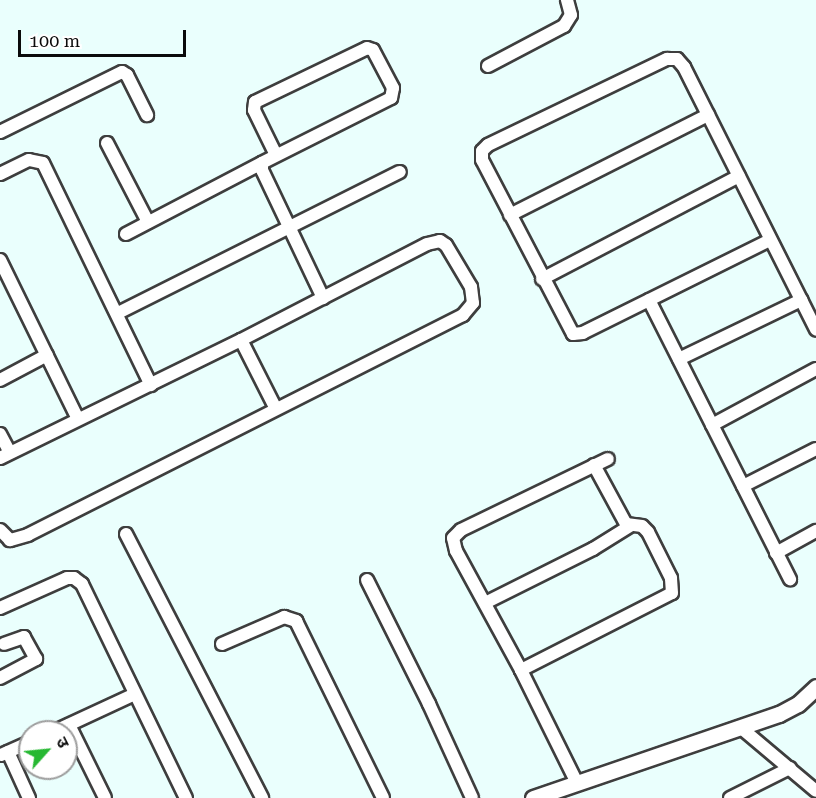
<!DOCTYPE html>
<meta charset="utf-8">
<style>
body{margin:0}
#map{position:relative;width:816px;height:798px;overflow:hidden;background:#eafffd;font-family:"Roboto Serif","Noto Sans Devanagari",serif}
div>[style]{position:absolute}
.roads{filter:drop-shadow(2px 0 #3e3e3e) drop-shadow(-2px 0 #3e3e3e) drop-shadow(0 2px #3e3e3e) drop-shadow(0 -2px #3e3e3e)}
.minor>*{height:12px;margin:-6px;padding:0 6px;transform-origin:6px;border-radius:6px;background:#fff}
.tertiary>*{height:15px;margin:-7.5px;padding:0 7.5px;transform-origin:7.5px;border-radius:7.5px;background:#fff}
span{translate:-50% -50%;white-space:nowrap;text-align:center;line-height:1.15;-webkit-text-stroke:6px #fff;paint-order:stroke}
.north{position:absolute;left:18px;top:720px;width:60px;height:60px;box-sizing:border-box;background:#fff;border:2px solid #9d9d9d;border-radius:50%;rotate:63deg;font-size:16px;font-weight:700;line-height:24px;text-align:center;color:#0b0b0b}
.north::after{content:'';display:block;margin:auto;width:21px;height:27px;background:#26b832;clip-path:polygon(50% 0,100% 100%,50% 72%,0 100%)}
.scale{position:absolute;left:18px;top:30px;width:168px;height:27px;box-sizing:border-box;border:3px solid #0b0b0b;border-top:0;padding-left:8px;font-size:18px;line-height:21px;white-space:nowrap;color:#0b0b0b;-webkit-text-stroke:4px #fff;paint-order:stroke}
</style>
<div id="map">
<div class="roads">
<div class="minor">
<div style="left:488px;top:66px;width:86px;rotate:-27.8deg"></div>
<div style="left:564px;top:26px;width:13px;rotate:-58deg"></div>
<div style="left:571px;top:15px;width:16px;rotate:-105deg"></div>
<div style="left:0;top:132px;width:136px;rotate:-26.2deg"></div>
<div style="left:122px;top:72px;width:6px;rotate:31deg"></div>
<div style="left:127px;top:75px;width:45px;rotate:63.4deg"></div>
<div style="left:107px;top:143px;width:89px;rotate:62.6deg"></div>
<div style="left:276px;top:155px;width:50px;rotate:-116.1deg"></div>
<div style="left:254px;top:110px;width:8px;rotate:-83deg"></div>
<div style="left:255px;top:102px;width:124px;rotate:-25.7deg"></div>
<div style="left:367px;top:48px;width:6px;rotate:18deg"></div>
<div style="left:373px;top:50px;width:43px;rotate:62.2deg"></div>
<div style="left:393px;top:88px;width:10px;rotate:101deg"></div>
<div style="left:391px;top:98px;width:144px;rotate:153.3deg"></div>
<div style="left:262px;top:163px;width:7px;rotate:90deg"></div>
<div style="left:262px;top:170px;width:142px;rotate:64.5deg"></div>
<div style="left:0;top:174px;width:32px;rotate:-26deg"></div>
<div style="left:29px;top:160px;width:14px;rotate:12deg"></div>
<div style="left:43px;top:163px;width:247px;rotate:64.1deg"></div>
<div style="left:510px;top:215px;width:222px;rotate:-26.8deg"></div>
<div style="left:126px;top:234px;width:153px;rotate:-27.6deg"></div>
<div style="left:770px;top:240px;width:209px;rotate:153.6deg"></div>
<div style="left:583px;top:333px;width:10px;rotate:174deg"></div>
<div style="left:573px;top:334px;width:196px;rotate:-117.6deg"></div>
<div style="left:482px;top:160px;width:9px;rotate:-90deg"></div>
<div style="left:482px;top:151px;width:8px;rotate:-45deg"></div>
<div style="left:488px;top:145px;width:199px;rotate:-25.7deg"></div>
<div style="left:667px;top:59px;width:10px"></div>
<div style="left:677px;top:59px;width:11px;rotate:49deg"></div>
<div style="left:684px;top:67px;width:294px;rotate:63.3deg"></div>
<div style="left:0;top:260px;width:177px;rotate:63.9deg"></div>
<div style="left:542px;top:279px;width:222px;rotate:-27.6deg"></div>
<div style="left:649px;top:300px;width:313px;rotate:63.2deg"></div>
<div style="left:118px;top:313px;width:315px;rotate:-26.6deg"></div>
<div style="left:241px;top:340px;width:77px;rotate:63.1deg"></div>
<div style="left:679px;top:359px;width:136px;rotate:-25.8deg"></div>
<div style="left:0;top:380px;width:53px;rotate:-28deg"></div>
<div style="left:712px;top:425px;width:118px;rotate:-28.3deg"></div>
<div style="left:0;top:434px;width:21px;rotate:62deg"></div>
<div style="left:0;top:458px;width:268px;rotate:-26.1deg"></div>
<div style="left:241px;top:340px;width:209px;rotate:-27.3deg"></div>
<div style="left:427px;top:244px;width:13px;rotate:-13deg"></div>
<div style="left:440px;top:241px;width:7px;rotate:34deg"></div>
<div style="left:446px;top:245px;width:49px;rotate:59.2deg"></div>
<div style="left:471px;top:287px;width:16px;rotate:83deg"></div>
<div style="left:473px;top:303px;width:16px;rotate:130deg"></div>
<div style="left:463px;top:315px;width:487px;rotate:153.2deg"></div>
<div style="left:28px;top:535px;width:19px;rotate:164deg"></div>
<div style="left:10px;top:540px;width:14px;rotate:-135deg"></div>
<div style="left:743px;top:486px;width:82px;rotate:-26.9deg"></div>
<div style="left:126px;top:534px;width:297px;rotate:62.7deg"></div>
<div style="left:776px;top:553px;width:46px;rotate:-28.8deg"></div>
<div style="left:367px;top:580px;width:139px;rotate:63.4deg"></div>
<div style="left:429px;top:704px;width:103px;rotate:65.4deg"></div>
<div style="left:485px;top:603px;width:121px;rotate:-26.6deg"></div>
<div style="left:593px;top:549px;width:44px;rotate:-31.9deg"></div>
<div style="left:0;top:608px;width:73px;rotate:-24.1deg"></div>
<div style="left:67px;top:578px;width:7px"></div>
<div style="left:74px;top:578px;width:10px;rotate:37deg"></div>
<div style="left:82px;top:584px;width:238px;rotate:64.1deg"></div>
<div style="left:222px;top:644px;width:68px;rotate:-23.5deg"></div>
<div style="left:284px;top:617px;width:13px;rotate:18deg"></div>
<div style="left:296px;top:621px;width:197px;rotate:63.8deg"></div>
<div style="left:521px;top:670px;width:169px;rotate:-27deg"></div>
<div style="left:672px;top:593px;width:15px;rotate:-94deg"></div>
<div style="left:671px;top:578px;width:51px;rotate:-116.6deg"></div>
<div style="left:648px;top:532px;width:8px;rotate:-135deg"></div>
<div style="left:642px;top:526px;width:16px;rotate:-173deg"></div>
<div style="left:626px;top:524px;width:67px;rotate:-118.5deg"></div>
<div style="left:0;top:678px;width:41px;rotate:-27.8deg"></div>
<div style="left:36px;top:659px;width:25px;rotate:-119deg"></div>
<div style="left:24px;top:637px;width:21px;rotate:161deg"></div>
<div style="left:69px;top:725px;width:81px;rotate:63.7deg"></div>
<div style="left:740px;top:727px;width:99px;rotate:40.1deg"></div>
<div style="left:53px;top:732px;width:90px;rotate:-24.9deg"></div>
<div style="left:8px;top:752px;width:51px;rotate:65.5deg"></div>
<div style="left:1px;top:755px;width:32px;rotate:-24deg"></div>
<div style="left:577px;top:783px;width:126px;rotate:-116.4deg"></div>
<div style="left:521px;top:670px;width:136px;rotate:-118.6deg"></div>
<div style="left:456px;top:551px;width:13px;rotate:-103deg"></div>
<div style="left:453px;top:538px;width:11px;rotate:-45deg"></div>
<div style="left:461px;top:530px;width:163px;rotate:-25.8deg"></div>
<div style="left:730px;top:798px;width:67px;rotate:-26.6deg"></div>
</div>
<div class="tertiary">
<div style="left:533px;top:798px;width:260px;rotate:-18.9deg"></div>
<div style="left:779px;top:714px;width:21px;rotate:-28deg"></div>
<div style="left:798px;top:704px;width:25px;rotate:-43deg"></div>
</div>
</div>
<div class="north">उ</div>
<div class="scale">100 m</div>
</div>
